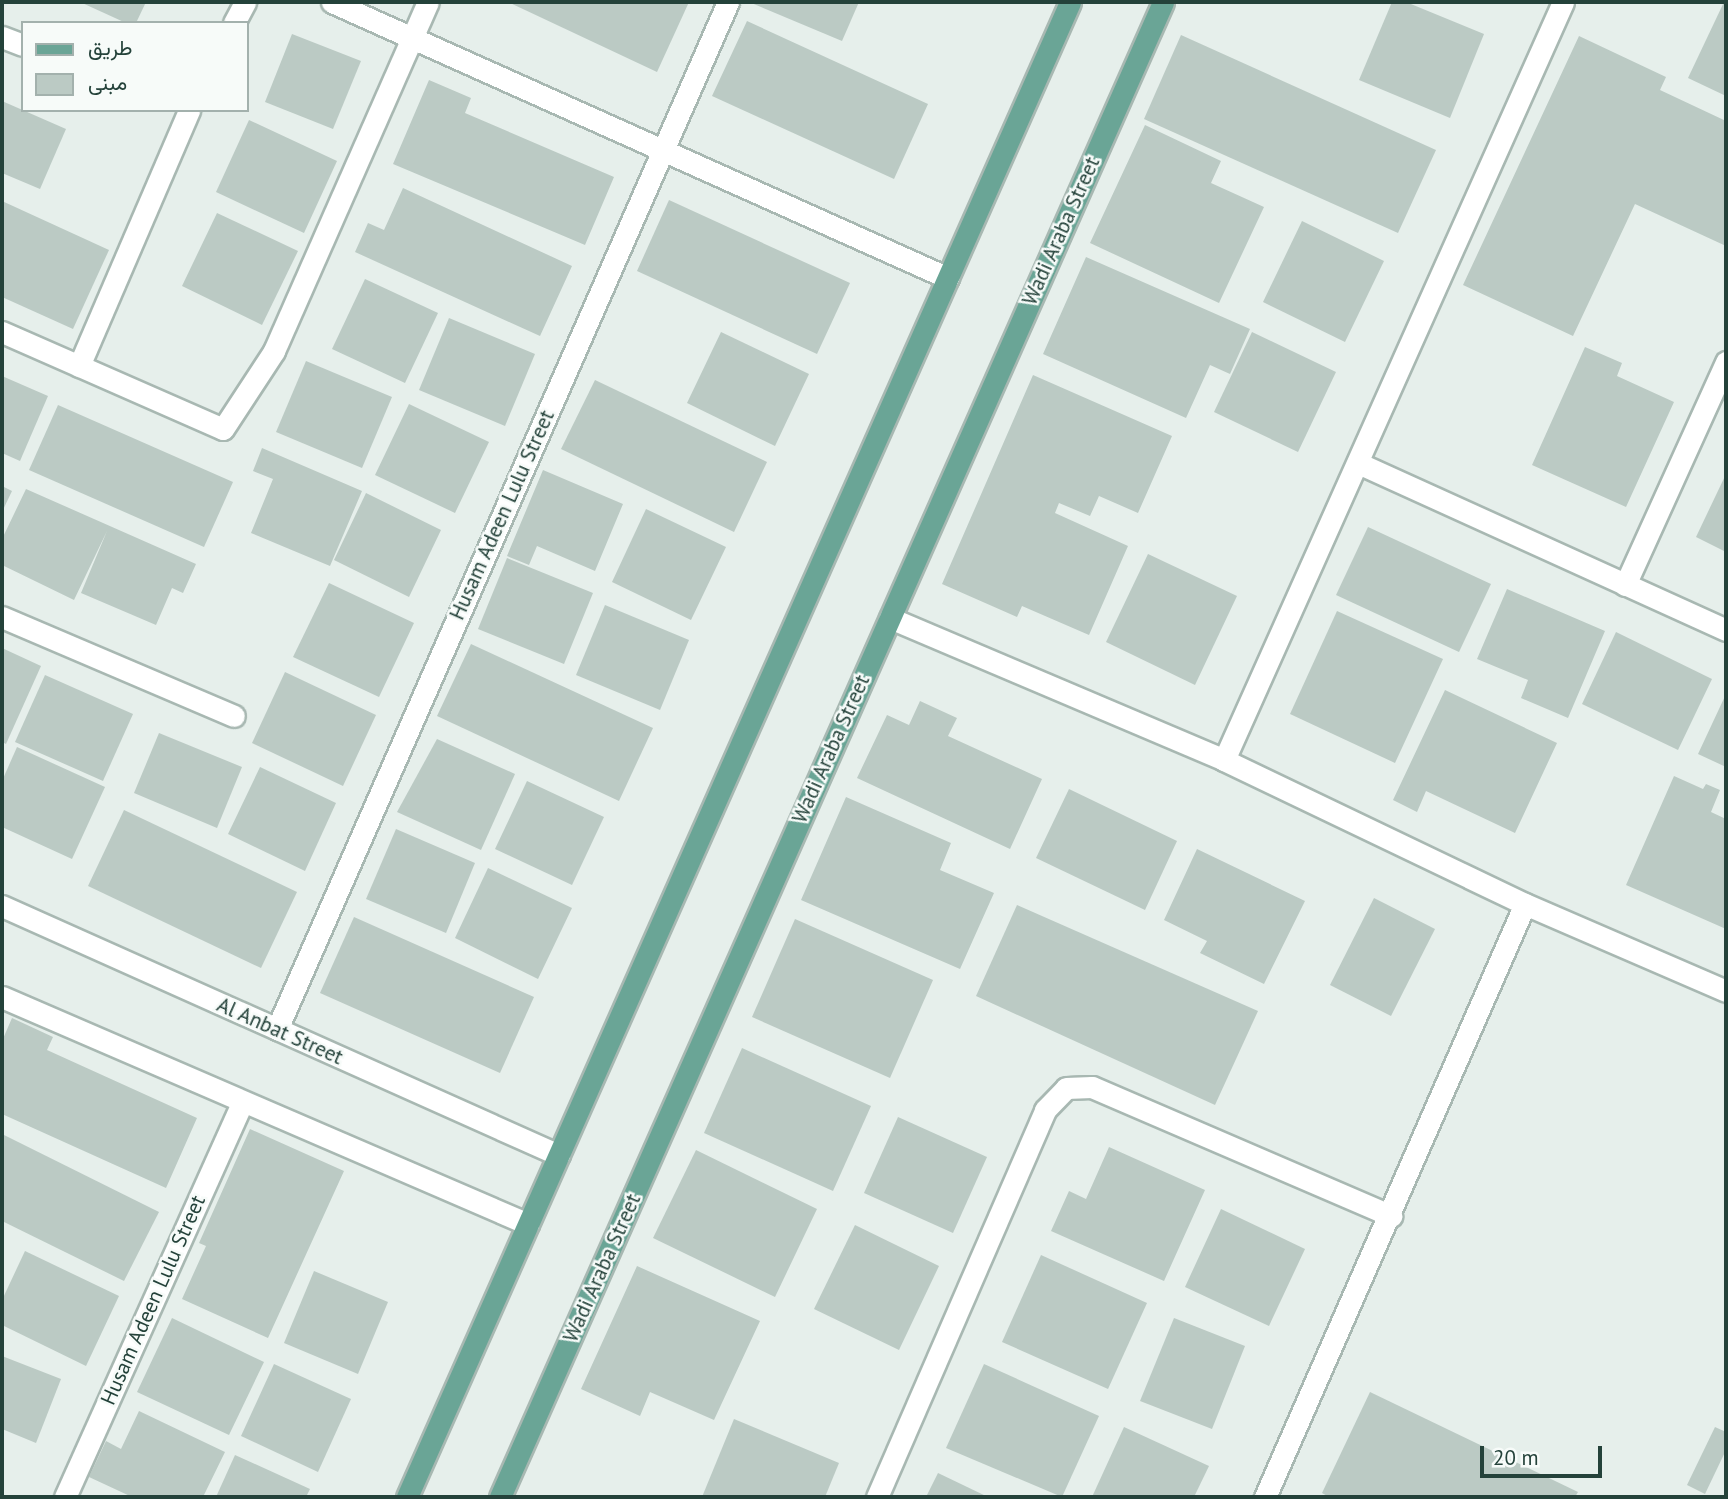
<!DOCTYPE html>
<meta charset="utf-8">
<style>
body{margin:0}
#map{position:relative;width:1728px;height:1499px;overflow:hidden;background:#e6efeb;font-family:"PT Sans",Vazirmatn,sans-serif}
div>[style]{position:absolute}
.building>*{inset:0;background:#bbcac4}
.roads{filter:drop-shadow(2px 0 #a8b8b2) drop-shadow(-2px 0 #a8b8b2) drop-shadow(0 2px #a8b8b2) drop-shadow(0 -2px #a8b8b2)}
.minor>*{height:21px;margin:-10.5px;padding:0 10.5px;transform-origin:10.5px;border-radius:10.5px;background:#fff}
.major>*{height:21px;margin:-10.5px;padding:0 10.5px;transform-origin:10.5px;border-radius:10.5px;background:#6aa596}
span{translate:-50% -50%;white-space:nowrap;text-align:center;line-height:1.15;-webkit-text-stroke:5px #f7fbf9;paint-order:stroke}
.street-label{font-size:21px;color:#24423a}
.frame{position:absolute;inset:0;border:4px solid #24423a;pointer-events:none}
.legend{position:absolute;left:21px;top:21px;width:228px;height:91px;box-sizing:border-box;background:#f7fbf9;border:2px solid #a3b1ad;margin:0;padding:9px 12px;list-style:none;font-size:21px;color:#24423a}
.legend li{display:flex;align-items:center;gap:14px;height:35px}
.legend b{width:35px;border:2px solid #a3b1ad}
.scale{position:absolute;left:1480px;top:1446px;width:122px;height:32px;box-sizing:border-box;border:4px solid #24423a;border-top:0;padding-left:9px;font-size:21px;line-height:24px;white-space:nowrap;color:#24423a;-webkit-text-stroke:5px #f7fbf9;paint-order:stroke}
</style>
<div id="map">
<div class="building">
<div style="clip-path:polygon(80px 2px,146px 2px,136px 23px,126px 23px)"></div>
<div style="clip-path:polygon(508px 2px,689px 2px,657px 72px)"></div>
<div style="clip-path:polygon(749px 2px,859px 2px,842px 41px)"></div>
<div style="clip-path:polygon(1392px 2px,1406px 2px,1484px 34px,1450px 118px,1359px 80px)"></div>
<div style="clip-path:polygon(1724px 2px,1726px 2px,1726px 96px,1688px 78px)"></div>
<div style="clip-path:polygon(747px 21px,928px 104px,894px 179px,712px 96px)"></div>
<div style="clip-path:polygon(292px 34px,361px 61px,333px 129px,265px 102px)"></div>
<div style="clip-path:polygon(1181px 35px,1436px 150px,1398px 233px,1144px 119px)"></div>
<div style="clip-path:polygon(1579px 36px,1666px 77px,1660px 90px,1726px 121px,1726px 246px,1635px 204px,1573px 336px,1463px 285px)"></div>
<div style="clip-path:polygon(429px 80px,471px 98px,465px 113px,614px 177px,585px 245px,393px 164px)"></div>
<div style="clip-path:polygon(2px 101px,66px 129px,40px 189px,2px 173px)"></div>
<div style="clip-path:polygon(249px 120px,337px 161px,304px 233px,216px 192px)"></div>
<div style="clip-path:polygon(1145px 125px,1221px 161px,1211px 183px,1264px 207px,1219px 303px,1090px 243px)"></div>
<div style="clip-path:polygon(403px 188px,572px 266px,540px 336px,355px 252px,368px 223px,384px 230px)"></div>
<div style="clip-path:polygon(669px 200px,850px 283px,817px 354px,637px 271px)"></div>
<div style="clip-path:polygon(2px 201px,109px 250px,73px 329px,2px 297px)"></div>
<div style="clip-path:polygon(217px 213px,298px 251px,262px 325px,182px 286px)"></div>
<div style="clip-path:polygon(1302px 221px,1384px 261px,1345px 342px,1263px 302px)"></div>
<div style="clip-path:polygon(1086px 257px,1250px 329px,1230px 374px,1210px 365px,1186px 418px,1043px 354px)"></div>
<div style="clip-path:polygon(365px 279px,438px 313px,405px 383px,332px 349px)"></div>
<div style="clip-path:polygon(449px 318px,535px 354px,505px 426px,419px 390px)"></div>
<div style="clip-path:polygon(721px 332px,809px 374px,775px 446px,687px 403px)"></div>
<div style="clip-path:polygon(1252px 332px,1336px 372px,1298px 452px,1214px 412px)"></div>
<div style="clip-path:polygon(1585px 347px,1622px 363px,1617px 376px,1674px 402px,1626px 507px,1532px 465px)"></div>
<div style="clip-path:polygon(306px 361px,392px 397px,362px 468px,276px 432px)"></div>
<div style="clip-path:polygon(1033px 375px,1172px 436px,1138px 513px,1099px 496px,1090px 516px,1059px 503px,1055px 513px,1128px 546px,1089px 635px,1022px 606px,1017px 617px,942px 584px)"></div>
<div style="clip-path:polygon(2px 376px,48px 396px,20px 461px,2px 453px)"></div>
<div style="clip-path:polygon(595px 380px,767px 462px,734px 532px,561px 449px)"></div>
<div style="clip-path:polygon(409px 404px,489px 442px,455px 513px,375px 475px)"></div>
<div style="clip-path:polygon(58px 405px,233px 482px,204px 547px,29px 470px)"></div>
<div style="clip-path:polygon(262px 448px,362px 491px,330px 566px,251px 533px,273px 479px,253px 471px)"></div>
<div style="clip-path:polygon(543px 470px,623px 504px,595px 571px,537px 546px,529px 565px,507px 556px)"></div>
<div style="clip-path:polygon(1726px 474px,1726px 552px,1696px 537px)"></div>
<div style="clip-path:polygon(2px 486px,12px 491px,2px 512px)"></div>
<div style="clip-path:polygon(26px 489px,196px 564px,183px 593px,172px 588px,156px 625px,81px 593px,107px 531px,74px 600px,2px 565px,2px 539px)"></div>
<div style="clip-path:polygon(366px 493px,441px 530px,409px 597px,334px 560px)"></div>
<div style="clip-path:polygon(646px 509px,726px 547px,691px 620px,612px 582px)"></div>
<div style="clip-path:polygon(1368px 527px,1491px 584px,1459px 652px,1336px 595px)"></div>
<div style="clip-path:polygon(1148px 554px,1237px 596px,1195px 685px,1106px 642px)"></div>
<div style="clip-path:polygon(507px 558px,593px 593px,564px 664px,478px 629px)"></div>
<div style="clip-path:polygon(329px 583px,414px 623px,379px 697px,293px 657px)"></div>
<div style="clip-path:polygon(1507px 589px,1605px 631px,1568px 718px,1521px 698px,1528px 680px,1477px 659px)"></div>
<div style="clip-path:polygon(605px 605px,689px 640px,660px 710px,576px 675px)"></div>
<div style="clip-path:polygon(1337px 611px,1443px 659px,1395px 763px,1290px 714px)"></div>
<div style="clip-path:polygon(1616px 632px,1712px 679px,1678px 750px,1582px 704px)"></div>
<div style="clip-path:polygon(471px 644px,653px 728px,619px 801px,437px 716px)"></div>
<div style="clip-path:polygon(2px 648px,41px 666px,6px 744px,2px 742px)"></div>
<div style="clip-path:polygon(285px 672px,376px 715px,343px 786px,252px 743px)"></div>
<div style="clip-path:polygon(45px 675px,133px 714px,103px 781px,15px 742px)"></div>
<div style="clip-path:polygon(1445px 690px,1557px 743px,1515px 833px,1426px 791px,1417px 812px,1393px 800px)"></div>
<div style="clip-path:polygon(1726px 694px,1726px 767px,1698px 754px)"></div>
<div style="clip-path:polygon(920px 701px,957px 718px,948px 736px,1042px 779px,1010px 849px,857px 778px,887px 715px,909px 725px)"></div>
<div style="clip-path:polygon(159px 733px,242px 767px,217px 828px,134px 793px)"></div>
<div style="clip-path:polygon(437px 739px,515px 774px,481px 850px,397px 812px)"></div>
<div style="clip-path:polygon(17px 747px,105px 787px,72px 859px,2px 827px,2px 781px)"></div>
<div style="clip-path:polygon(260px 767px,336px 803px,305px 871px,228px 834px)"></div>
<div style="clip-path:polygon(1674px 776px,1703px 789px,1706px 784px,1720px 790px,1711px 812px,1726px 819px,1726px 929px,1626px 885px)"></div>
<div style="clip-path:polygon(527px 781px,604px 817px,572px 885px,495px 849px)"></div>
<div style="clip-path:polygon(1069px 789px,1177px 841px,1145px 910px,1036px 858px)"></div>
<div style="clip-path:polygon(846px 797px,951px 843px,940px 870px,994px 893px,960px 969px,801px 900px)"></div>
<div style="clip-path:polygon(124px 810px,297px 892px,261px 968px,88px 886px)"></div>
<div style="clip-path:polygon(396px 829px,475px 863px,446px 933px,366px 899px)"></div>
<div style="clip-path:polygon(1197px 849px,1305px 901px,1264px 984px,1200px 953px,1207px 941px,1164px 920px)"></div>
<div style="clip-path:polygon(488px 868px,572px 908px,538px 979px,455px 938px)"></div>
<div style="clip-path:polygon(1374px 898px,1435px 929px,1391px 1016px,1330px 985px)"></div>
<div style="clip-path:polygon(1017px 905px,1258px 1011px,1215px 1105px,976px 996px)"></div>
<div style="clip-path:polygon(354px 917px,534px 997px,500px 1073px,320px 993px)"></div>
<div style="clip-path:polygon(795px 919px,933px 980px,890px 1078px,752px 1017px)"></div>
<div style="clip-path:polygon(12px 1018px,53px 1037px,47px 1050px,197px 1118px,166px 1188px,2px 1114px,2px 1041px)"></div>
<div style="clip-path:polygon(742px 1048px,871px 1106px,833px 1191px,704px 1133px)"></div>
<div style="clip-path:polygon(898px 1117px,987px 1157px,953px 1233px,864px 1193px)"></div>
<div style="clip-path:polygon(250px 1129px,344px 1171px,268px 1338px,182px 1299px,206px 1246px,199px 1243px)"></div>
<div style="clip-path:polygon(2px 1134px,159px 1212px,124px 1281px,2px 1221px)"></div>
<div style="clip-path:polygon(1109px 1147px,1205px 1190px,1164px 1281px,1051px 1231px,1069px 1191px,1086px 1199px)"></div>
<div style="clip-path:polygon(696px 1150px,817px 1209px,775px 1297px,653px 1238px)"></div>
<div style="clip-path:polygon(1221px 1209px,1305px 1249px,1269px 1326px,1185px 1287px)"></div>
<div style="clip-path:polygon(855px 1225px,939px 1266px,899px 1350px,814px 1309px)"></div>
<div style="clip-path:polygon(25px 1251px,119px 1296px,86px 1366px,2px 1325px,2px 1300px)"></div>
<div style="clip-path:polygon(1041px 1255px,1147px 1303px,1108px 1389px,1002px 1342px)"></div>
<div style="clip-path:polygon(637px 1266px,760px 1321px,714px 1420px,650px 1392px,640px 1416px,581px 1389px)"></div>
<div style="clip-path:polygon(314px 1271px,388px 1302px,358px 1374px,284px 1343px)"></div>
<div style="clip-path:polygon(172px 1318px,264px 1362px,229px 1435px,137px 1392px)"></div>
<div style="clip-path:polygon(1174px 1318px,1245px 1346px,1212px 1429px,1140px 1401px)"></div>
<div style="clip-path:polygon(2px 1356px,61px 1379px,36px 1443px,2px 1429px)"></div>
<div style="clip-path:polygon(274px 1364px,351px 1399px,318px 1472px,241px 1436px)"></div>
<div style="clip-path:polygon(984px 1364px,1099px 1416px,1062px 1497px,946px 1448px)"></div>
<div style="clip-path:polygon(1370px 1392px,1578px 1492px,1575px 1497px,1329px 1497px,1322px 1493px)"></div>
<div style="clip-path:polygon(139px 1411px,225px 1452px,203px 1497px,132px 1497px,89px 1477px,106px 1441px,121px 1449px)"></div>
<div style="clip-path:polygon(734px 1419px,839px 1463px,825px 1497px,702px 1497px)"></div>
<div style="clip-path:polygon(1124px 1427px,1209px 1466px,1194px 1497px,1092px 1497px)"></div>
<div style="clip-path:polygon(1715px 1427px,1726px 1432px,1726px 1450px,1705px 1494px,1687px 1485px)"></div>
<div style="clip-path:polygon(235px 1455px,310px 1489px,306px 1497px,216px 1497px)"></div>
<div style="clip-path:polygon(938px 1473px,988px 1497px,926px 1497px)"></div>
</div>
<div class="roads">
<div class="minor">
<div style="left:332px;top:2px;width:675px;rotate:24.13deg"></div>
<div style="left:234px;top:23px;width:24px;rotate:-62deg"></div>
<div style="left:2px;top:37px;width:22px;rotate:21deg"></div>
<div style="left:2px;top:332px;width:241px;rotate:23.7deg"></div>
<div style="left:223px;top:429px;width:93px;rotate:-56.8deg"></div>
<div style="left:274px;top:351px;width:381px;rotate:-66.2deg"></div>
<div style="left:79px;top:366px;width:279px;rotate:-66.7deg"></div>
<div style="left:1358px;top:463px;width:404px;rotate:24.4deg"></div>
<div style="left:1625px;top:585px;width:245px;rotate:-65.6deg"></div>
<div style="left:2px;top:617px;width:252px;rotate:23.1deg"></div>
<div style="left:890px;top:618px;width:363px;rotate:23deg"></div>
<div style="left:1224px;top:760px;width:334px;rotate:25.6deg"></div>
<div style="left:1525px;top:904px;width:219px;rotate:23.4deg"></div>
<div style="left:1224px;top:760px;width:830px;rotate:-65.9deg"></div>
<div style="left:2px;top:906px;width:610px;rotate:24.09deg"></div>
<div style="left:2px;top:997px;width:573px;rotate:23.34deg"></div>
<div style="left:277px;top:1029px;width:1122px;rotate:-66.29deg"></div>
<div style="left:65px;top:1497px;width:432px;rotate:-65.8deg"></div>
<div style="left:877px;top:1497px;width:422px;rotate:-66.5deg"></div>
<div style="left:1045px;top:1110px;width:30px;rotate:-46deg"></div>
<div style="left:1066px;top:1088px;width:26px;rotate:-2deg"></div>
<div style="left:1092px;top:1087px;width:326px;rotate:23.3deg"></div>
<div style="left:1265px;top:1497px;width:647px;rotate:-66.33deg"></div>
</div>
<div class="major">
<div style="left:407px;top:1497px;width:1635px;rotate:-66.08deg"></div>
<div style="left:500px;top:1497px;width:1635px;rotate:-66.08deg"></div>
</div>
</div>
<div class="street-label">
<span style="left:1061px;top:231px;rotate:-66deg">Wadi Araba Street</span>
<span style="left:502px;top:515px;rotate:-66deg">Husam Adeen Lulu Street</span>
<span style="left:831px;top:749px;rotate:-66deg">Wadi Araba Street</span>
<span style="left:280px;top:1031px;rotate:24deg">Al Anbat Street</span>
<span style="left:602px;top:1268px;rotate:-66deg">Wadi Araba Street</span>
<span style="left:153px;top:1300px;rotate:-66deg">Husam Adeen Lulu Street</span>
</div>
<div class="frame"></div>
<ul class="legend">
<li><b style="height:9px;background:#6aa596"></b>طريق</li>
<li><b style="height:19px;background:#bbcac4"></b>مبنى</li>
</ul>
<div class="scale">20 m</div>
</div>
